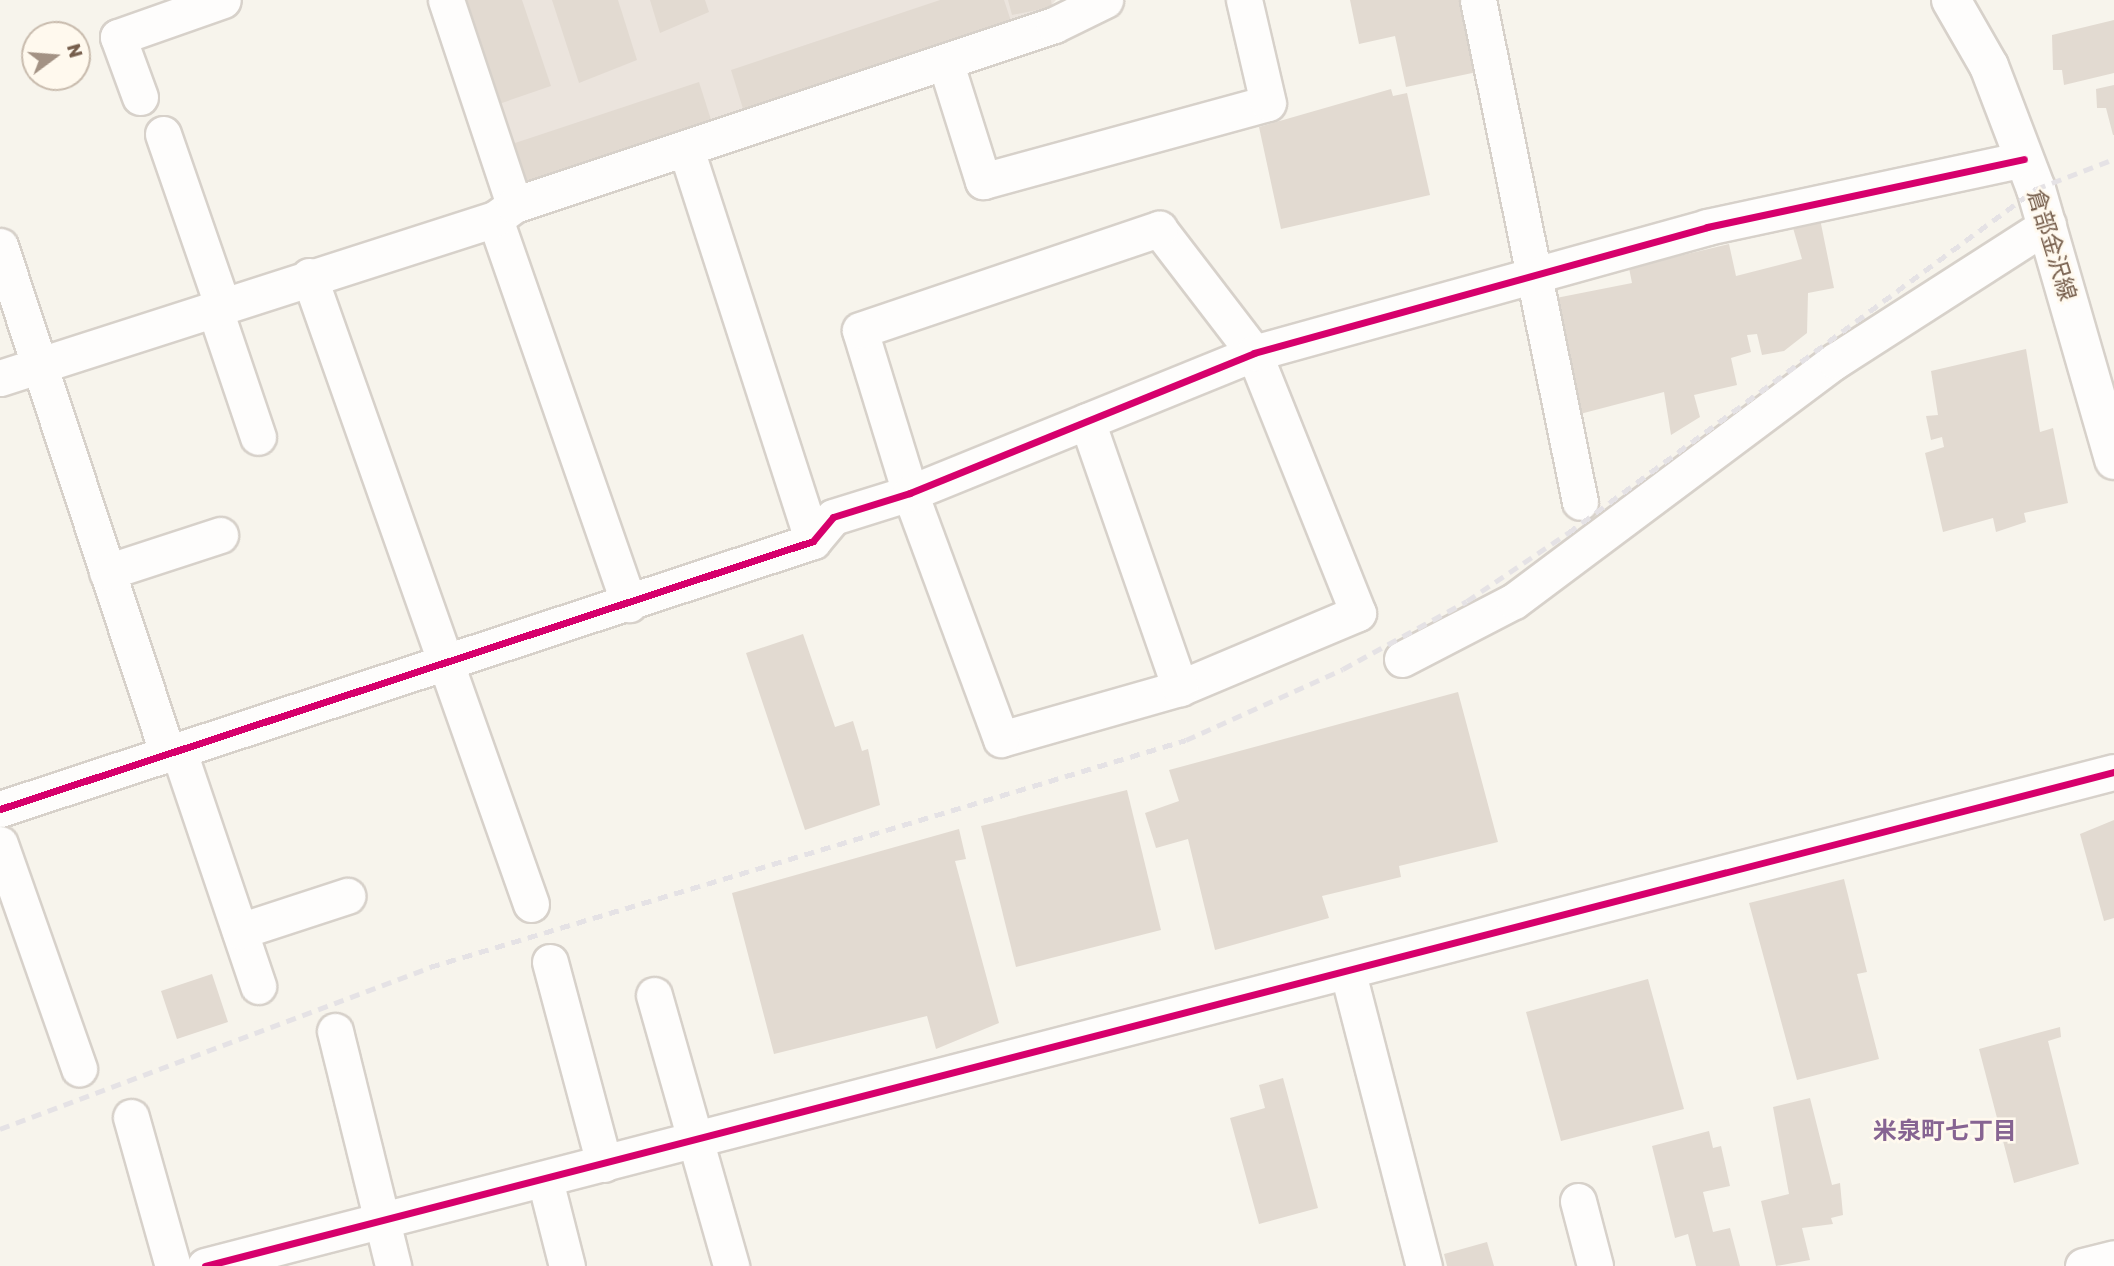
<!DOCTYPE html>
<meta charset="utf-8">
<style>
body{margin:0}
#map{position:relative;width:2114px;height:1266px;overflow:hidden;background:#f7f4ec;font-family:Rubik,"Noto Sans JP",sans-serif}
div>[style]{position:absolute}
.industrial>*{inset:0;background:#ebe4dd}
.building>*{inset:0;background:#e2dad1}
.roads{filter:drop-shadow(2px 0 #d7d1ca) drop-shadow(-2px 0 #d7d1ca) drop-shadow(0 2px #d7d1ca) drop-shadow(0 -2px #d7d1ca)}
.minor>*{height:35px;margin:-17.5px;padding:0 17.5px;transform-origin:17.5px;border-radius:17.5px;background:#fefdfc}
.secondary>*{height:38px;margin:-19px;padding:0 19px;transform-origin:19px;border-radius:19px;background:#fefdfc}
.rail>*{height:5px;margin-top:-2.5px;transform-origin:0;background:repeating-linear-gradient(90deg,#e5e2e5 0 10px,transparent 0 17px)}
.cycleway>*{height:7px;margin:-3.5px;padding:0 3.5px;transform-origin:3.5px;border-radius:3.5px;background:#d6006c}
span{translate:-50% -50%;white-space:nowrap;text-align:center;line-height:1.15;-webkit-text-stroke:5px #fff9ee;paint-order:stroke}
.street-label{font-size:23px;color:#765e4c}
.neighbourhood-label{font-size:24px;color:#866492;font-weight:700}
.north{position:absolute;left:21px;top:21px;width:70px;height:70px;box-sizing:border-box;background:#fff9ee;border:2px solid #c8bbad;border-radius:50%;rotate:74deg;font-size:19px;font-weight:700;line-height:28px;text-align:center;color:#765e4c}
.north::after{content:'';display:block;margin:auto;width:24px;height:32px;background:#a39284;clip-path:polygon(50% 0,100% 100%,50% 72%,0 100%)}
</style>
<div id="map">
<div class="industrial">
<div style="clip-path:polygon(459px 0,1056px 0,1046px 11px,520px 188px)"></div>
</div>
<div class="building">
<div style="clip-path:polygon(461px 0,522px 0,551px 86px,496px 105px)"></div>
<div style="clip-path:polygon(552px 0,618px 0,637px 60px,579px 83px)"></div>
<div style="clip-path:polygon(650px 0,705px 0,709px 12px,660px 33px)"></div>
<div style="clip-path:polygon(940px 0,1004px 0,1013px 27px,745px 115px,731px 70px)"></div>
<div style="clip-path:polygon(1008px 0,1051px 0,1052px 7px,1012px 15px)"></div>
<div style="clip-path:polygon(1350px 0,1461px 0,1477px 72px,1406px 87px,1395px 36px,1359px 44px)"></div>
<div style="clip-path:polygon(2114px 20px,2114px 73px,2064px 85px,2062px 70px,2053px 70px,2052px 35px)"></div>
<div style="clip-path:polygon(699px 82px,713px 126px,532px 186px,520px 180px,509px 145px)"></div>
<div style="clip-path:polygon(2114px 85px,2114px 135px,2113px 135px,2106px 108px,2097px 108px,2096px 89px)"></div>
<div style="clip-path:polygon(1391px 89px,1393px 96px,1407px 93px,1430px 195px,1281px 229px,1259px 127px)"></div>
<div style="clip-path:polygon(1819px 214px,1834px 288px,1808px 293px,1807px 333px,1784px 351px,1762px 355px,1757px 334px,1747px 335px,1751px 352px,1731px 358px,1737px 385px,1694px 395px,1700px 417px,1671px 435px,1664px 392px,1580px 414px,1556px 298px,1632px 283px,1629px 268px,1729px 244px,1736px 276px,1802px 259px,1791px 221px)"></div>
<div style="clip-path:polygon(2026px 349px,2040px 432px,2053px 428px,2068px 503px,2024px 513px,2026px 522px,1996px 532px,1993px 518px,1943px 532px,1925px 453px,1944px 447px,1942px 437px,1931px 440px,1926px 416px,1938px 415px,1931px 371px)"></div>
<div style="clip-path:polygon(803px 634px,835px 727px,853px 721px,862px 751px,868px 749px,880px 805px,805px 830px,746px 653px)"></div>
<div style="clip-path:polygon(1458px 692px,1498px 842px,1399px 866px,1401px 877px,1322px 896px,1329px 918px,1215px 950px,1188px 839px,1156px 848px,1145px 813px,1179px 801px,1169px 770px)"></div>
<div style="clip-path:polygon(1127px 790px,1161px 930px,1016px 967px,981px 826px)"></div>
<div style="clip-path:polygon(2114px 820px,2114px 918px,2104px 921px,2080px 834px)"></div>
<div style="clip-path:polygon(959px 829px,966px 859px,955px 861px,999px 1023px,936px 1049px,927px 1016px,774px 1054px,732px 893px)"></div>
<div style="clip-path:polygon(1844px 879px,1867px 972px,1857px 974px,1879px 1059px,1797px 1080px,1749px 903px)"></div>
<div style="clip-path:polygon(212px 974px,228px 1022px,177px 1039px,161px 991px)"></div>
<div style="clip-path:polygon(1648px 979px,1684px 1109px,1561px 1141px,1526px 1012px)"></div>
<div style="clip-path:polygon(2060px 1027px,2061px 1037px,2048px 1041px,2079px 1164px,2014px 1183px,1979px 1049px)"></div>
<div style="clip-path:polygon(1283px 1078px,1318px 1208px,1259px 1224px,1230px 1118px,1265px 1108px,1259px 1085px)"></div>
<div style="clip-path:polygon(1810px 1098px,1832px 1185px,1840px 1183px,1843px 1215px,1831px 1218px,1833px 1224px,1802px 1228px,1810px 1260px,1776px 1266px,1761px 1201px,1789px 1194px,1773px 1107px)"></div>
<div style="clip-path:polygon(1709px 1131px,1713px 1148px,1721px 1146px,1730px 1186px,1703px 1192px,1713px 1232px,1730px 1228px,1740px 1266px,1696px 1266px,1688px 1234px,1675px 1238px,1652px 1146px)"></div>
<div style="clip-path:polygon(1487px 1242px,1494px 1266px,1447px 1266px,1444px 1254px)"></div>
</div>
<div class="roads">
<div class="minor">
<div style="left:446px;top:0;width:216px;rotate:71.6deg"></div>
<div style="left:1478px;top:0;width:512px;rotate:78.51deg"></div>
<div style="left:946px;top:64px;width:123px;rotate:72.5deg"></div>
<div style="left:983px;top:181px;width:295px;rotate:-15.3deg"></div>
<div style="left:1268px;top:103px;width:106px;rotate:-103.1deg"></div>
<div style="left:140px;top:97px;width:64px;rotate:-110.1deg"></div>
<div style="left:118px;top:37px;width:111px;rotate:-19.4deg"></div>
<div style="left:163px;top:134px;width:180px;rotate:70.9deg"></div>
<div style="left:687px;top:152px;width:409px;rotate:72.1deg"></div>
<div style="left:495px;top:219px;width:408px;rotate:70.8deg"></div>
<div style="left:1159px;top:229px;width:156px;rotate:52.5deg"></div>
<div style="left:1254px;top:353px;width:280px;rotate:68.2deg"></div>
<div style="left:1358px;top:613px;width:193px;rotate:157.2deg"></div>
<div style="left:1180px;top:688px;width:186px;rotate:164.1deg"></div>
<div style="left:1001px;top:739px;width:262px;rotate:-110.3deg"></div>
<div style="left:910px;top:493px;width:170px;rotate:-107.1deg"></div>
<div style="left:860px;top:330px;width:316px;rotate:-18.7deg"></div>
<div style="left:0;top:246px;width:536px;rotate:71.73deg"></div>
<div style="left:309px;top:276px;width:666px;rotate:70.53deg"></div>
<div style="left:214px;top:307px;width:137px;rotate:71.3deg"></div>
<div style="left:0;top:378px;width:520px;rotate:-17.81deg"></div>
<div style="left:495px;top:219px;width:24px;rotate:-36deg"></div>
<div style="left:514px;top:205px;width:569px;rotate:-18.43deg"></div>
<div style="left:1054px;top:25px;width:57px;rotate:-26.1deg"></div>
<div style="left:1087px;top:421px;width:283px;rotate:70.8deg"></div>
<div style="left:107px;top:572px;width:119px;rotate:-18.1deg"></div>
<div style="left:1402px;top:659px;width:126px;rotate:-27.4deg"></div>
<div style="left:1514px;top:601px;width:401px;rotate:-36.8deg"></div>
<div style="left:1835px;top:361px;width:253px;rotate:-32.7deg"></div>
<div style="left:179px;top:752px;width:247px;rotate:71.3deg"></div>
<div style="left:0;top:809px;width:856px;rotate:-18.24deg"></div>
<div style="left:813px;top:541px;width:31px;rotate:-50deg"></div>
<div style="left:833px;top:517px;width:81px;rotate:-17.3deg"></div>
<div style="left:910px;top:493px;width:371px;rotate:-22.1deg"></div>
<div style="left:1254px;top:353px;width:470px;rotate:-15.5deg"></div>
<div style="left:1707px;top:227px;width:324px;rotate:-12.1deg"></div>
<div style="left:0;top:844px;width:238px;rotate:70.6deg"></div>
<div style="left:240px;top:931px;width:113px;rotate:-18.1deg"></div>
<div style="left:550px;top:962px;width:209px;rotate:75deg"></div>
<div style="left:1348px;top:973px;width:303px;rotate:75.5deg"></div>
<div style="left:654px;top:995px;width:282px;rotate:74.1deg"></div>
<div style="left:335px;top:1031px;width:242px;rotate:76.1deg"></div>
<div style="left:131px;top:1117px;width:155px;rotate:74.3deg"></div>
<div style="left:545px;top:1180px;width:89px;rotate:75.7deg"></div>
<div style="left:1578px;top:1201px;width:67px;rotate:75.3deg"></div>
<div style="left:205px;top:1266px;width:1972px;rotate:-14.51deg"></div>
<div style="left:2083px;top:1266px;width:32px;rotate:-14deg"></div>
</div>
<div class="secondary">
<div style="left:1951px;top:0;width:76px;rotate:60.1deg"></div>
<div style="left:1989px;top:66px;width:132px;rotate:69.1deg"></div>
<div style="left:2036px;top:189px;width:282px;rotate:73.9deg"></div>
</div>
</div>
<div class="rail">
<div style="left:0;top:1129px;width:460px;rotate:-20.6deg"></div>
<div style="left:430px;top:967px;width:789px;rotate:-16.71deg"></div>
<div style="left:1186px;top:740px;width:172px;rotate:-24.3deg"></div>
<div style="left:1343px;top:669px;width:141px;rotate:-28.7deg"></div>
<div style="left:1467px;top:601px;width:122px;rotate:-34deg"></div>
<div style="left:1568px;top:533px;width:581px;rotate:-36.32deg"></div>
<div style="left:2036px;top:189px;width:84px;rotate:-21deg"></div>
</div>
<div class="cycleway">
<div style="left:0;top:809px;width:856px;rotate:-18.24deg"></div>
<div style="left:813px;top:541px;width:31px;rotate:-50deg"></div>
<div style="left:833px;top:517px;width:81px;rotate:-17.3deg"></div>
<div style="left:910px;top:493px;width:371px;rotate:-22.1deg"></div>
<div style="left:1254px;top:353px;width:470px;rotate:-15.5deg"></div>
<div style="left:1707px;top:227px;width:324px;rotate:-12.1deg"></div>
<div style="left:205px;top:1266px;width:1972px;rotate:-14.51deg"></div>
</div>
<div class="street-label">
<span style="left:2052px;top:245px;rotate:73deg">倉部金沢線</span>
</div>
<div class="neighbourhood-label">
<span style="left:1945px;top:1132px">米泉町七丁目</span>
</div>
<div class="north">N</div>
</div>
